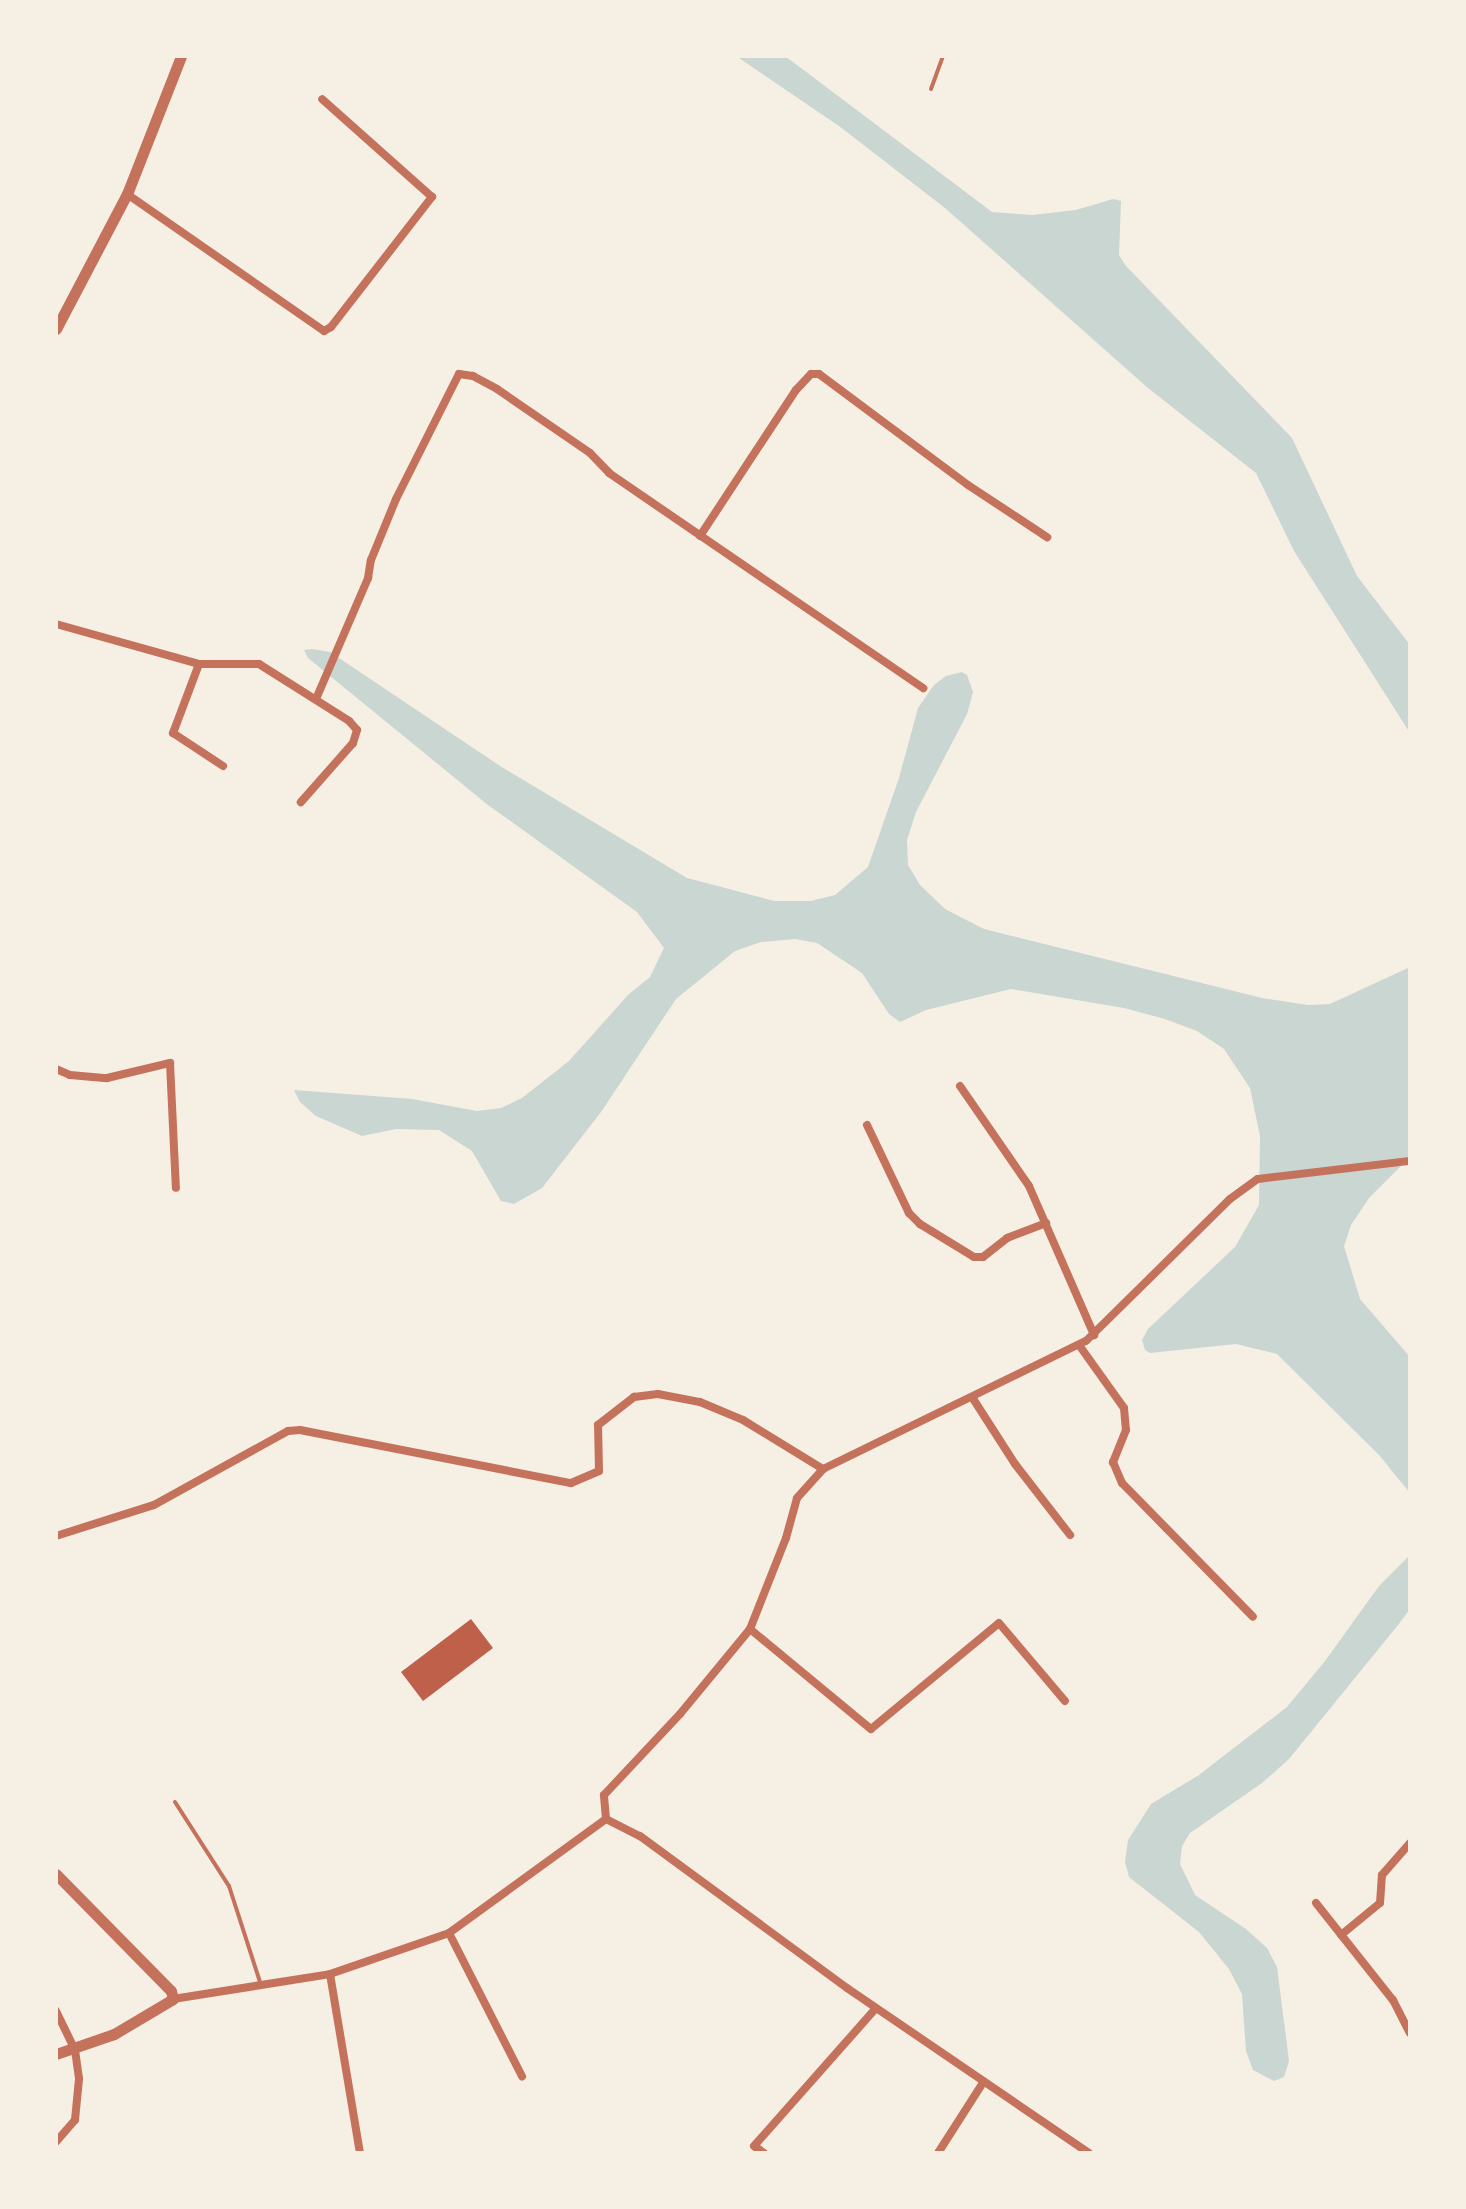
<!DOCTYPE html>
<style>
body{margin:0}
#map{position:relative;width:1466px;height:2209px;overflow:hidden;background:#f6efe4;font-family:Mulish,sans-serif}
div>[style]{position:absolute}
.water>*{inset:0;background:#c9d6d2}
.building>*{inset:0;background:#bf614a}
.service>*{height:4px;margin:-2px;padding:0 2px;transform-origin:2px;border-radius:2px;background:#c5725c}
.minor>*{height:8px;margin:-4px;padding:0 4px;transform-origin:4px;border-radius:4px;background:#c5725c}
.tertiary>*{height:11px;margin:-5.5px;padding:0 5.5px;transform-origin:5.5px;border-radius:5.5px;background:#c5725c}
span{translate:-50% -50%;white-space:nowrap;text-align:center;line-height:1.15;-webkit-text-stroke:8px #f6efe4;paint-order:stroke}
.frame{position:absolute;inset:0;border:58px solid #f6efe4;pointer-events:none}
</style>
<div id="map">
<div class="water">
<div style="clip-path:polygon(736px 56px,785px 56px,992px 212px,1032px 215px,1076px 210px,1113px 199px,1121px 201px,1119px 255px,1126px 266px,1292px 438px,1357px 576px,1410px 645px,1410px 733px,1294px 551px,1256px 473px,1148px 388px,945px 208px,839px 126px)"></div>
<div style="clip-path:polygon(312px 649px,330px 652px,500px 766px,687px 878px,774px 901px,811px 901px,835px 895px,868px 867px,899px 778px,918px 708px,934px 685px,946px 676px,962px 672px,967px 675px,973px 692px,967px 714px,916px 812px,907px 840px,908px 865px,920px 885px,945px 909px,984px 929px,1262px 998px,1308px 1005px,1330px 1004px,1410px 967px,1410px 1157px,1369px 1198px,1351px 1225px,1344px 1246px,1360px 1299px,1410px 1357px,1410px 1493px,1379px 1455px,1277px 1354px,1236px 1344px,1150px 1353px,1145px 1350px,1142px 1340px,1148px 1329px,1235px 1247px,1259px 1205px,1260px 1136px,1250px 1088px,1224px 1049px,1197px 1031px,1165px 1019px,1124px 1008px,1011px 989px,926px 1010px,900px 1022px,889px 1014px,862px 973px,817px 943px,795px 939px,761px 942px,735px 951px,676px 999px,601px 1112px,542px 1188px,514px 1204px,501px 1201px,472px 1151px,439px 1130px,396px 1129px,362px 1136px,316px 1116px,300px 1102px,294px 1090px,412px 1099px,477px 1111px,501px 1108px,522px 1098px,569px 1061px,628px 995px,650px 977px,664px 948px,637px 912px,488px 805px,308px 658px,304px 650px)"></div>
<div style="clip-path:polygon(1410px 1555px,1410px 1609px,1398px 1625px,1289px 1759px,1262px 1783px,1190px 1833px,1182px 1846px,1180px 1864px,1195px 1895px,1246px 1929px,1267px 1948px,1277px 1967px,1289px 2061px,1284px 2077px,1274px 2081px,1253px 2070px,1246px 2051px,1242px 1994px,1229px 1969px,1199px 1932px,1129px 1877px,1125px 1862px,1128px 1840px,1151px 1804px,1199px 1775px,1287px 1707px,1325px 1661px,1379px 1586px)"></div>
</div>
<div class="building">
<div style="clip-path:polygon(471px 1619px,493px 1648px,423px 1701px,401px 1672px)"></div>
</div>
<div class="service">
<div style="left:931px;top:89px;width:35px;rotate:-70deg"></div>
<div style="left:175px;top:1802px;width:100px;rotate:57.3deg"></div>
<div style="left:229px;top:1886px;width:104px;rotate:72.1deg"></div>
</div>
<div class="minor">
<div style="left:127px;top:194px;width:240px;rotate:34.8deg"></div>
<div style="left:324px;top:331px;width:8px;rotate:-30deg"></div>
<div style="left:331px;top:327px;width:165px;rotate:-52.2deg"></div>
<div style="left:432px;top:197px;width:147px;rotate:-138.3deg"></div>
<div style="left:700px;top:536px;width:175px;rotate:-56.7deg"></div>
<div style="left:796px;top:390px;width:22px;rotate:-47deg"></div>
<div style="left:811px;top:374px;width:8px"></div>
<div style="left:819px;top:374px;width:186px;rotate:36.7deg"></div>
<div style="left:968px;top:485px;width:95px;rotate:33.4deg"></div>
<div style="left:56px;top:624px;width:148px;rotate:15.6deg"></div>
<div style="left:199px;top:664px;width:60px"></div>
<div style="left:259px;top:664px;width:107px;rotate:32.3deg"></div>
<div style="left:349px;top:721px;width:12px;rotate:48deg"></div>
<div style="left:357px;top:730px;width:14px;rotate:107deg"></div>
<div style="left:353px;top:743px;width:79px;rotate:131.4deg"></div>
<div style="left:199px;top:664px;width:74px;rotate:110.6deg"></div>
<div style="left:173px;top:733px;width:60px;rotate:33.4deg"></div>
<div style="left:316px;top:699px;width:132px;rotate:-66.7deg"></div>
<div style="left:368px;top:578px;width:18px;rotate:-81deg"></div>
<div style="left:371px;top:560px;width:66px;rotate:-67.7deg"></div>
<div style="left:396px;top:499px;width:140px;rotate:-63.3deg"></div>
<div style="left:459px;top:374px;width:14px;rotate:8deg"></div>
<div style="left:473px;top:376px;width:27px;rotate:28deg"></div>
<div style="left:497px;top:389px;width:113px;rotate:34.5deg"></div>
<div style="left:590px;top:453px;width:28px;rotate:46deg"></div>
<div style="left:609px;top:473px;width:381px;rotate:34.4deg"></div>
<div style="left:56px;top:1069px;width:15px;rotate:23deg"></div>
<div style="left:70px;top:1075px;width:37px;rotate:5deg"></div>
<div style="left:107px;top:1078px;width:65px;rotate:-13.4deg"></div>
<div style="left:170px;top:1063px;width:125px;rotate:87.3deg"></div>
<div style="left:960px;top:1086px;width:121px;rotate:55.4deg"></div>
<div style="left:1029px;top:1186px;width:163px;rotate:66.4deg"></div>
<div style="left:867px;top:1125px;width:98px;rotate:64.5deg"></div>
<div style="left:909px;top:1213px;width:16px;rotate:45deg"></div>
<div style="left:920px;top:1224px;width:63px;rotate:31.4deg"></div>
<div style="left:974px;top:1257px;width:9px"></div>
<div style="left:983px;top:1257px;width:31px;rotate:-38deg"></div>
<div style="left:1007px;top:1238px;width:42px;rotate:-21deg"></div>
<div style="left:1079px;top:1345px;width:77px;rotate:54.5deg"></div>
<div style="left:1124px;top:1408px;width:22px;rotate:85deg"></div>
<div style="left:1126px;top:1430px;width:35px;rotate:112deg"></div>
<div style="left:1113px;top:1462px;width:23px;rotate:67deg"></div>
<div style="left:1122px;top:1483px;width:187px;rotate:45.6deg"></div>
<div style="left:972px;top:1397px;width:80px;rotate:57.3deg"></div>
<div style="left:1015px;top:1464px;width:90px;rotate:52.2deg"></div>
<div style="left:56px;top:1536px;width:103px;rotate:-17.6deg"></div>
<div style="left:154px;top:1505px;width:153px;rotate:-28.9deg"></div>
<div style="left:288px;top:1431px;width:12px;rotate:-5deg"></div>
<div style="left:300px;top:1430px;width:276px;rotate:11.1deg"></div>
<div style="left:571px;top:1483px;width:30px;rotate:-23deg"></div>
<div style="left:599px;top:1471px;width:46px;rotate:-91.2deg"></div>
<div style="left:598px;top:1425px;width:46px;rotate:-37.9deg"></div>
<div style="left:634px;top:1397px;width:24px;rotate:-7deg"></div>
<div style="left:658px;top:1394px;width:43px;rotate:10.8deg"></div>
<div style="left:700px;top:1402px;width:47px;rotate:22.7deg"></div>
<div style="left:743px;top:1420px;width:94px;rotate:31.5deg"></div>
<div style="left:750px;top:1629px;width:157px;rotate:39.6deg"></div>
<div style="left:871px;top:1729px;width:166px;rotate:-39.6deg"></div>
<div style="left:999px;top:1623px;width:102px;rotate:49.8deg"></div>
<div style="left:606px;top:1819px;width:24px;rotate:-95deg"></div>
<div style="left:604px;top:1795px;width:111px;rotate:-46.8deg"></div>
<div style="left:680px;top:1714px;width:110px;rotate:-50.5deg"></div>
<div style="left:750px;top:1629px;width:98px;rotate:-68.4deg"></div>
<div style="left:786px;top:1538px;width:41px;rotate:-74.6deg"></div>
<div style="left:797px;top:1498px;width:39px;rotate:-48deg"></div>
<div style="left:823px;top:1469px;width:292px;rotate:-26deg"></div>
<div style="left:1086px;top:1341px;width:202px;rotate:-44.6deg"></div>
<div style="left:1230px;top:1199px;width:34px;rotate:-36deg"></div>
<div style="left:1258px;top:1179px;width:153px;rotate:-6.8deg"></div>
<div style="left:606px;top:1819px;width:38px;rotate:27deg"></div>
<div style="left:640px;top:1836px;width:257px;rotate:36.3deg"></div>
<div style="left:847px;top:1988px;width:293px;rotate:34.3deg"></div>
<div style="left:1316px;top:1903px;width:124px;rotate:51.6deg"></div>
<div style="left:1393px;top:2000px;width:37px;rotate:63deg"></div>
<div style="left:449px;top:1933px;width:161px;rotate:63deg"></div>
<div style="left:1341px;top:1935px;width:50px;rotate:-39.4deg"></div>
<div style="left:1380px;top:1903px;width:28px;rotate:-86deg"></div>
<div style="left:1382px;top:1875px;width:43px;rotate:-48.8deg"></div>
<div style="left:330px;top:1974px;width:181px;rotate:80.5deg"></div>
<div style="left:173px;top:1999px;width:159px;rotate:-9deg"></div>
<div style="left:330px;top:1974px;width:126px;rotate:-19deg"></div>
<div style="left:449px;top:1933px;width:194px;rotate:-36deg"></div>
<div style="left:56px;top:2011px;width:43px;rotate:64deg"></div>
<div style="left:75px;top:2050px;width:29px;rotate:82deg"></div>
<div style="left:79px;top:2079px;width:41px;rotate:95.6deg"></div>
<div style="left:75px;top:2120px;width:29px;rotate:131deg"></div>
<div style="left:764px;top:2153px;width:12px;rotate:-145deg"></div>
<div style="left:754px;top:2146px;width:184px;rotate:-48.5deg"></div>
<div style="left:938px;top:2153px;width:85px;rotate:-57.4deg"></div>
</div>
<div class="tertiary">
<div style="left:56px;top:329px;width:153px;rotate:-62.3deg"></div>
<div style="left:127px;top:194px;width:148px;rotate:-68.6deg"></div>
<div style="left:56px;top:1874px;width:164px;rotate:45.5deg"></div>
<div style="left:171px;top:1991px;width:8px;rotate:76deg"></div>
<div style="left:173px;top:1999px;width:69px;rotate:149.3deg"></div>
<div style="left:114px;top:2034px;width:61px;rotate:161deg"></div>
</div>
<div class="frame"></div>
</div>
